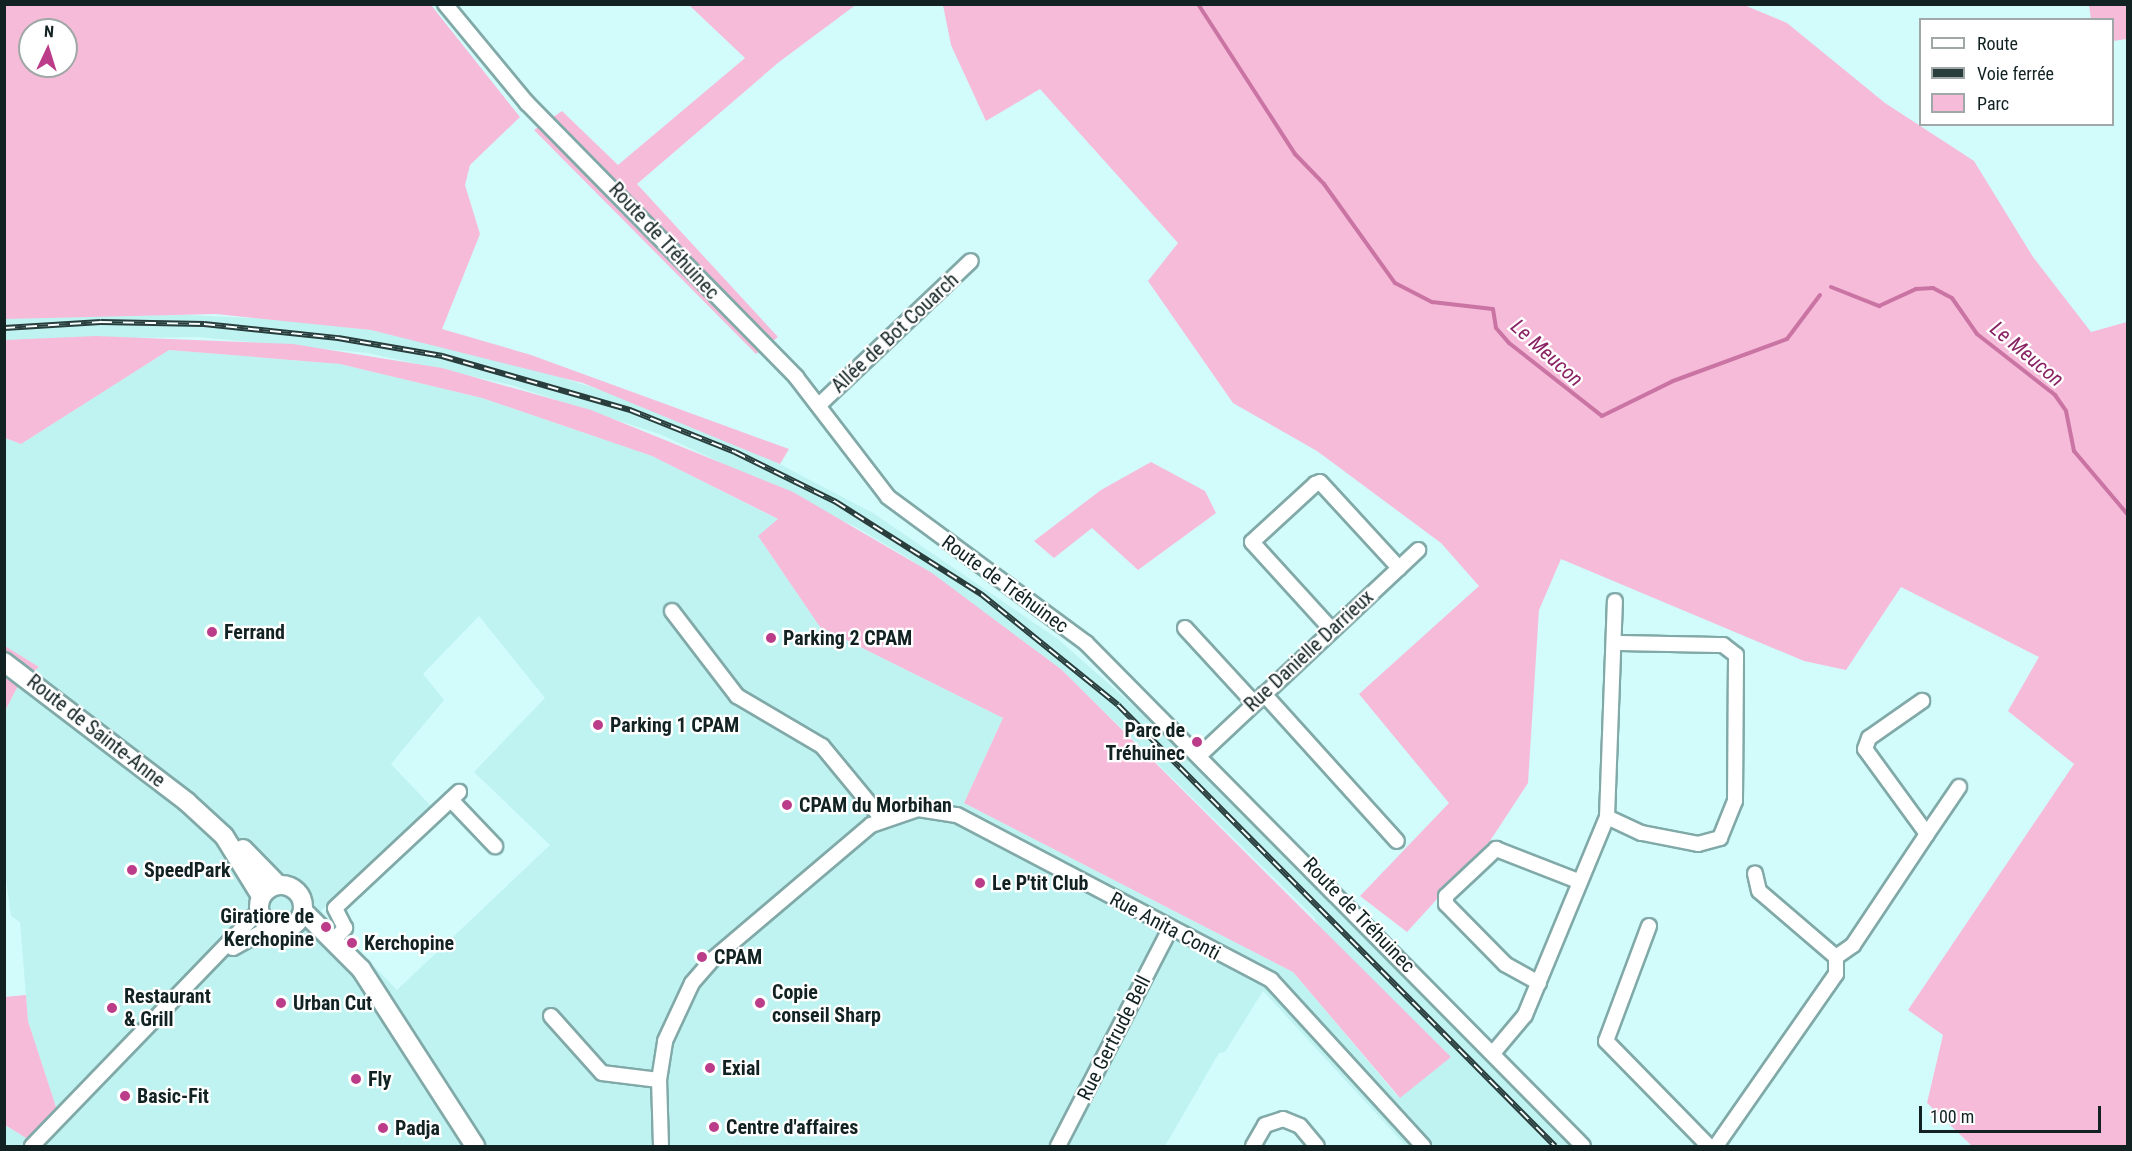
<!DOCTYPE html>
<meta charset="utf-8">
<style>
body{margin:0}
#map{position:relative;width:2132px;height:1151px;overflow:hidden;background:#d2fcfb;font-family:"Roboto Condensed",sans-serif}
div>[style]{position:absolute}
.built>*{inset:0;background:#bff3f1}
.green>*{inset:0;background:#f6bbd9}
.stream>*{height:4px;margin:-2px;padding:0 2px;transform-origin:2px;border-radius:2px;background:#ca74a4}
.roads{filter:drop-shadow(2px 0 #81a9a8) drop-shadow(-2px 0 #81a9a8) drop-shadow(0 2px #81a9a8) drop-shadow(0 -2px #81a9a8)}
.street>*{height:14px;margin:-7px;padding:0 7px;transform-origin:7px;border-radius:7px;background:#fff}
.secondary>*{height:18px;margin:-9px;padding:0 9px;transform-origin:9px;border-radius:9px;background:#fff}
.secondary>.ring{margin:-9px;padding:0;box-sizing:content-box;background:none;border:18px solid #fff;border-radius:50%}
.rail>*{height:6px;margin-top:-3px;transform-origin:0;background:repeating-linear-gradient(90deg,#fff 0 11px,#2a3d3d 0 22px);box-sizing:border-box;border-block:2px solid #2a3d3d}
.dots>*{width:16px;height:16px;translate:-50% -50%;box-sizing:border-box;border:3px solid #fff;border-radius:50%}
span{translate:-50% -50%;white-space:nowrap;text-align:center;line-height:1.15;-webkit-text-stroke:4.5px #fff;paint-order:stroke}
.street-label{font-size:20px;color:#122222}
.poi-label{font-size:20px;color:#122222;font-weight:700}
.left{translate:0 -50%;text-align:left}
.right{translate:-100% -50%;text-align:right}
.water-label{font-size:21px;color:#8a2363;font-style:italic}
.frame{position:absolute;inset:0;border:6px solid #122222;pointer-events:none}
.legend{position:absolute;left:1919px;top:18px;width:195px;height:108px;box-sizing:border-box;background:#fff;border:2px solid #a0a7a7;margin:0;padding:8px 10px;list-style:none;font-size:18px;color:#122222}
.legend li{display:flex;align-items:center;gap:12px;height:30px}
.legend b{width:30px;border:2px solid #a0a7a7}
.north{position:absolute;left:18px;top:18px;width:60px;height:60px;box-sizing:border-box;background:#fff;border:2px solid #a0a7a7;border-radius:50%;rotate:4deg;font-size:16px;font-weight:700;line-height:24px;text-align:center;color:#122222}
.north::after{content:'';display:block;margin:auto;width:21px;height:27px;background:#bb3d8a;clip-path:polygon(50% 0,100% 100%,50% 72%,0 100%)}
.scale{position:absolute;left:1919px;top:1106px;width:182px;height:27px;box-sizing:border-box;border:3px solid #122222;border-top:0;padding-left:8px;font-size:18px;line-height:21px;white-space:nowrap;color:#122222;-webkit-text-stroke:4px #fff;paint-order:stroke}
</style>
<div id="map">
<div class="built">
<div style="clip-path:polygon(evenodd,149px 313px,295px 320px,371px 330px,509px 361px,651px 406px,768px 458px,873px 513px,1058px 639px,1152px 722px,1569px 1146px,1406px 1146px,1263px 991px,1225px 1052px,1219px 1053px,1165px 1146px,5px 1146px,4px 1125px,31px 1141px,57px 1110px,28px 1021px,20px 922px,11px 916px,5px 872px,5px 711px,19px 684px,39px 667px,5px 646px,5px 438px,21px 444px,169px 350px,340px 364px,482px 398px,652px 456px,779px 520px,758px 536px,820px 627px,1003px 718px,964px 803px,1293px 972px,1399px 1098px,1314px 917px,1062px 670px,908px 558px,856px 527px,662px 435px,511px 385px,368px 353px,197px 337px,5px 340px,5px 319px,149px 313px,479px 616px,545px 698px,474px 772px,550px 845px,397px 990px,321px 911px,431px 806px,391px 764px,444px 700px,423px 674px,479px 616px)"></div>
</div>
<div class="green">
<div style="clip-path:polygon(857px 4px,779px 62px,637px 184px,778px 337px,756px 354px,534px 130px,562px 111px,618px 165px,745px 58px,689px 5px)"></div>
<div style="clip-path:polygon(evenodd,4px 5px,431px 5px,520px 117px,470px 165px,465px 185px,480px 234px,442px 329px,531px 355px,789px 449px,780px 464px,583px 383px,371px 330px,216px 314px,5px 319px,4px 5px,30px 30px,66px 30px,66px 66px,30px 66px,30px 30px)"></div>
<div style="clip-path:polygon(943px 5px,1744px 5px,1787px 23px,1885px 103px,1974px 161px,2033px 257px,2091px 332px,2127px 322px,2127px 1146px,1972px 1146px,1927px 1103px,1943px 1035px,1908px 1010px,2074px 764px,2008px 711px,2039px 657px,1901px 587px,1846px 670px,1804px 661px,1561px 559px,1539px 610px,1528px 783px,1490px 841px,1407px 932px,1360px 896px,1449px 803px,1359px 694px,1479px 586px,1441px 543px,1317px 451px,1233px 403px,1148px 281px,1178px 243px,1040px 89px,986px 121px,951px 45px)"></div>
<div style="clip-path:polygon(2089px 5px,2127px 5px,2127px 39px,2113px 41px,2112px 20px,2091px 19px)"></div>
<div style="clip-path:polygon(96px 336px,293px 344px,442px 368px,591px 410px,793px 492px,932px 573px,1062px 670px,1451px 1057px,1400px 1098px,1293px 972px,964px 803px,1003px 718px,820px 627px,758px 536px,778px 519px,652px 456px,482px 398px,340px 364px,169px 350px,21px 444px,5px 438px,5px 340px)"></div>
<div style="clip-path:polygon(1151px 462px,1205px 491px,1216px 513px,1138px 570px,1092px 528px,1054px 558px,1034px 541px,1101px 490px)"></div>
<div style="clip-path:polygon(5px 646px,39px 667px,19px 684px,5px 711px)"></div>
<div style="clip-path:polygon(26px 995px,28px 1021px,57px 1110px,31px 1141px,5px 1125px,4px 997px)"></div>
</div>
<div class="stream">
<div style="left:1198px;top:4px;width:179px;rotate:57.1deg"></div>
<div style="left:1295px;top:154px;width:42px;rotate:46deg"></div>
<div style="left:1324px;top:184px;width:122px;rotate:54.4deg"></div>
<div style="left:1395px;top:283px;width:42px;rotate:27.2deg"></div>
<div style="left:1432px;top:302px;width:61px;rotate:6.5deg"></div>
<div style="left:1493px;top:309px;width:19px;rotate:81deg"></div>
<div style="left:1496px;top:328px;width:20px;rotate:49deg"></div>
<div style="left:1509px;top:343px;width:118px;rotate:38.1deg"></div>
<div style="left:1602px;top:416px;width:79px;rotate:-26.2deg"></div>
<div style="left:1673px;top:381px;width:121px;rotate:-20.2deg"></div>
<div style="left:1787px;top:339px;width:55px;rotate:-53.1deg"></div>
<div style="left:1831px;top:287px;width:52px;rotate:21.6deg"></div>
<div style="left:1879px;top:306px;width:41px;rotate:-24.7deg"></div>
<div style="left:1916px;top:289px;width:17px;rotate:-3deg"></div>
<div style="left:1933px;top:288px;width:21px;rotate:28deg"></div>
<div style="left:1952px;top:298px;width:44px;rotate:55.2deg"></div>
<div style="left:1977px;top:334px;width:99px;rotate:38deg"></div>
<div style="left:2055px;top:395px;width:19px;rotate:55deg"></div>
<div style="left:2066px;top:411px;width:41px;rotate:78.7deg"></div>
<div style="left:2074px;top:451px;width:84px;rotate:49.8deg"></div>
</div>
<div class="roads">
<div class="street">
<div style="left:445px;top:4px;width:129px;rotate:50.4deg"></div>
<div style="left:527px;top:103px;width:384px;rotate:45.5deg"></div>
<div style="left:796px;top:377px;width:151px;rotate:52.5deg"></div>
<div style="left:888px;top:497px;width:246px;rotate:36.4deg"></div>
<div style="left:1086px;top:643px;width:707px;rotate:45.34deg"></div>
<div style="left:819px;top:405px;width:209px;rotate:-43.5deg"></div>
<div style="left:672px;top:611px;width:107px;rotate:52.6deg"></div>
<div style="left:737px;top:696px;width:99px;rotate:30.5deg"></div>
<div style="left:822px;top:746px;width:96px;rotate:50.5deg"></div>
<div style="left:1185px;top:628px;width:102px;rotate:47.4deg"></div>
<div style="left:1332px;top:630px;width:119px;rotate:-132.3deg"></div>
<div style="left:1252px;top:542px;width:86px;rotate:-42.6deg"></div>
<div style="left:1315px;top:484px;width:5px;rotate:-22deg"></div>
<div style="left:1320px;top:482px;width:117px;rotate:47.4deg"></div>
<div style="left:1264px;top:694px;width:198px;rotate:47.9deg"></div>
<div style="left:1201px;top:754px;width:298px;rotate:-43.2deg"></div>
<div style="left:451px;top:800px;width:64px;rotate:46.3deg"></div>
<div style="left:1607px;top:817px;width:38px;rotate:25deg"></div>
<div style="left:1642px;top:833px;width:57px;rotate:11.1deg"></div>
<div style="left:1698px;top:844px;width:23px;rotate:-15deg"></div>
<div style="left:1720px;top:838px;width:40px;rotate:-68deg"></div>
<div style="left:1735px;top:801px;width:146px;rotate:-89.6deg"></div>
<div style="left:1736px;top:655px;width:16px;rotate:-142deg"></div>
<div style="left:1723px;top:645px;width:108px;rotate:-178.9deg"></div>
<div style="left:1927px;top:834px;width:57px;rotate:-55.8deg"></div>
<div style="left:1649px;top:926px;width:123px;rotate:110.5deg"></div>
<div style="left:1606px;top:1041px;width:147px;rotate:45.6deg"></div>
<div style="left:333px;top:941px;width:18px;rotate:-47deg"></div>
<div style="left:345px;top:928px;width:22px;rotate:-117deg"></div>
<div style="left:335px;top:908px;width:170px;rotate:-43.1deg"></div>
<div style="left:233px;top:948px;width:43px;rotate:-28.9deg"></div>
<div style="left:1836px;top:957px;width:21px;rotate:-35deg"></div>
<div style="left:1853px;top:945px;width:133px;rotate:-56.3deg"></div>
<div style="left:1927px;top:834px;width:105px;rotate:-126.1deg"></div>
<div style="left:1865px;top:749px;width:12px;rotate:-70deg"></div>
<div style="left:1869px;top:738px;width:65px;rotate:-34.9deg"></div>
<div style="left:1539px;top:983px;width:39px;rotate:-151deg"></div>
<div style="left:1505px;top:964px;width:84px;rotate:-134.5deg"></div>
<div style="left:1446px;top:904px;width:8px;rotate:-90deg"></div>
<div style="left:1446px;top:896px;width:69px;rotate:-43.2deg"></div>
<div style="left:1496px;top:849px;width:88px;rotate:21.3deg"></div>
<div style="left:551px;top:1016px;width:76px;rotate:48.2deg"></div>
<div style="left:602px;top:1073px;width:57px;rotate:7deg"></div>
<div style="left:1494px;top:1052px;width:48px;rotate:-50deg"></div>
<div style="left:1525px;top:1015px;width:214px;rotate:-67.5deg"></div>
<div style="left:1607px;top:817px;width:216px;rotate:-87.9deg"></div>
<div style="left:32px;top:1146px;width:327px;rotate:-46deg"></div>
<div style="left:661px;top:1146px;width:66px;rotate:-91.7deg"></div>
<div style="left:659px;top:1080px;width:39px;rotate:-81deg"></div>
<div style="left:665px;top:1041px;width:64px;rotate:-65deg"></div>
<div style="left:692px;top:983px;width:32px;rotate:-49deg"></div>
<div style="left:713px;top:959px;width:207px;rotate:-40.3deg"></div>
<div style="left:871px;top:825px;width:50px;rotate:-18.8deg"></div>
<div style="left:918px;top:809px;width:39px;rotate:9deg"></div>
<div style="left:957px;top:815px;width:355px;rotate:27.7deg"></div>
<div style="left:1271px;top:980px;width:225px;rotate:47.5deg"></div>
<div style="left:1058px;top:1146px;width:244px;rotate:-62.7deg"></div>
<div style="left:1253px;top:1146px;width:24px;rotate:-60deg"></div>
<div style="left:1265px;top:1125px;width:19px;rotate:-18deg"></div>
<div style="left:1283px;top:1119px;width:18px;rotate:22deg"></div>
<div style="left:1300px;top:1126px;width:26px;rotate:50deg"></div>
<div style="left:1716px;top:1146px;width:210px;rotate:-55.1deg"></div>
<div style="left:1836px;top:974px;width:17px;rotate:-90deg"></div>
<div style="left:1836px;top:957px;width:101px;rotate:-139.4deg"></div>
<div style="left:1759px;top:891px;width:18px;rotate:-103deg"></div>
</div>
<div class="secondary">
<div style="left:4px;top:662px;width:230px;rotate:37.4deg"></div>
<div style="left:187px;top:802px;width:50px;rotate:42.6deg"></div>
<div style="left:224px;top:836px;width:70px;rotate:58.3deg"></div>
<div style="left:243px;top:849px;width:49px;rotate:45.8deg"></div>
<div class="ring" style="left:259px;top:885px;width:26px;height:26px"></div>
<div style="left:303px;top:911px;width:82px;rotate:45deg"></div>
<div style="left:361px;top:969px;width:211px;rotate:57.2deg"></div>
</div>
</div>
<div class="rail">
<div style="left:4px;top:328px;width:97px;rotate:-3.5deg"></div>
<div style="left:101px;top:322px;width:103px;rotate:1.1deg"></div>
<div style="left:204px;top:324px;width:135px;rotate:6deg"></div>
<div style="left:338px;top:338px;width:106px;rotate:9.8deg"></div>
<div style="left:442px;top:356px;width:196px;rotate:16deg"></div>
<div style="left:630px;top:410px;width:113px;rotate:21.8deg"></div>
<div style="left:735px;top:452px;width:113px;rotate:26.3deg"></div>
<div style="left:836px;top:502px;width:172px;rotate:32.4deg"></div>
<div style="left:981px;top:594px;width:176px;rotate:39deg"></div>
<div style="left:1118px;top:705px;width:621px;rotate:45.26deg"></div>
</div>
<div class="dots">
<div style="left:212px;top:632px;background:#bb3d8a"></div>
<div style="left:771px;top:638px;background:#bb3d8a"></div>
<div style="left:598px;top:725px;background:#bb3d8a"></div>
<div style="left:1197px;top:742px;background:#bb3d8a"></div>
<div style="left:787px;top:805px;background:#bb3d8a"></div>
<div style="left:132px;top:870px;background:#bb3d8a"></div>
<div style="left:980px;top:883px;background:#bb3d8a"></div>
<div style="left:326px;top:927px;background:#bb3d8a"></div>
<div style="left:352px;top:943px;background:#bb3d8a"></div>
<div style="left:702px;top:957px;background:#bb3d8a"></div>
<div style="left:281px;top:1003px;background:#bb3d8a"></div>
<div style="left:760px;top:1003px;background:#bb3d8a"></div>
<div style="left:112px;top:1008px;background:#bb3d8a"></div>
<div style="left:710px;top:1068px;background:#bb3d8a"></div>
<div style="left:356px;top:1079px;background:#bb3d8a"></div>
<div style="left:125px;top:1096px;background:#bb3d8a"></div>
<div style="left:714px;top:1127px;background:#bb3d8a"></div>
<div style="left:383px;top:1128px;background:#bb3d8a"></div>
</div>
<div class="street-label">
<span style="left:664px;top:241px;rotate:47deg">Route de Tréhuinec</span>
<span style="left:895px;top:333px;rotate:-43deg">Allée de Bot Couarch</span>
<span style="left:1005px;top:584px;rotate:36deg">Route de Tréhuinec</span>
<span style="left:1309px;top:651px;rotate:-43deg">Rue Danielle Darrieux</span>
<span style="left:96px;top:731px;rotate:38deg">Route de Sainte-Anne</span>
<span style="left:1359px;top:915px;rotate:46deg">Route de Tréhuinec</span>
<span style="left:1165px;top:926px;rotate:28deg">Rue Anita Conti</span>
<span style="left:1114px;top:1038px;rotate:-63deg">Rue Gertrude Bell</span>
</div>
<div class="poi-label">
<span class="left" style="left:224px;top:632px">Ferrand</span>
<span class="left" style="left:783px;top:638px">Parking 2 CPAM</span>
<span class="left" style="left:610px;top:725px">Parking 1 CPAM</span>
<span class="right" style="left:1185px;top:742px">Parc de<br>Tréhuinec</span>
<span class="left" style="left:799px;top:805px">CPAM du Morbihan</span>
<span class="left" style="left:144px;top:870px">SpeedPark</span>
<span class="left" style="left:992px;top:883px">Le P'tit Club</span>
<span class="right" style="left:314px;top:928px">Giratiore de<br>Kerchopine</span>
<span class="left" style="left:364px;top:943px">Kerchopine</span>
<span class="left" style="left:714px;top:957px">CPAM</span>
<span class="left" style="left:772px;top:1004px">Copie<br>conseil Sharp</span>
<span class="left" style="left:124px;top:1008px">Restaurant<br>&amp; Grill</span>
<span class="left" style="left:293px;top:1003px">Urban Cut</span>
<span class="left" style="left:722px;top:1068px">Exial</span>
<span class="left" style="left:368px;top:1079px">Fly</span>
<span class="left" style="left:137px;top:1096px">Basic-Fit</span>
<span class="left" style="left:726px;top:1127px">Centre d'affaires</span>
<span class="left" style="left:395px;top:1128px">Padja</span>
</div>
<div class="water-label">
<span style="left:1547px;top:353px;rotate:42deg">Le Meucon</span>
<span style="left:2027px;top:354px;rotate:40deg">Le Meucon</span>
</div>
<div class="frame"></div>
<ul class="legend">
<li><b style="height:8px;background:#fff"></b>Route</li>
<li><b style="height:8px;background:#2a3d3d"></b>Voie ferrée</li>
<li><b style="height:16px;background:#f6bbd9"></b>Parc</li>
</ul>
<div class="north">N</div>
<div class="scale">100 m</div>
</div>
